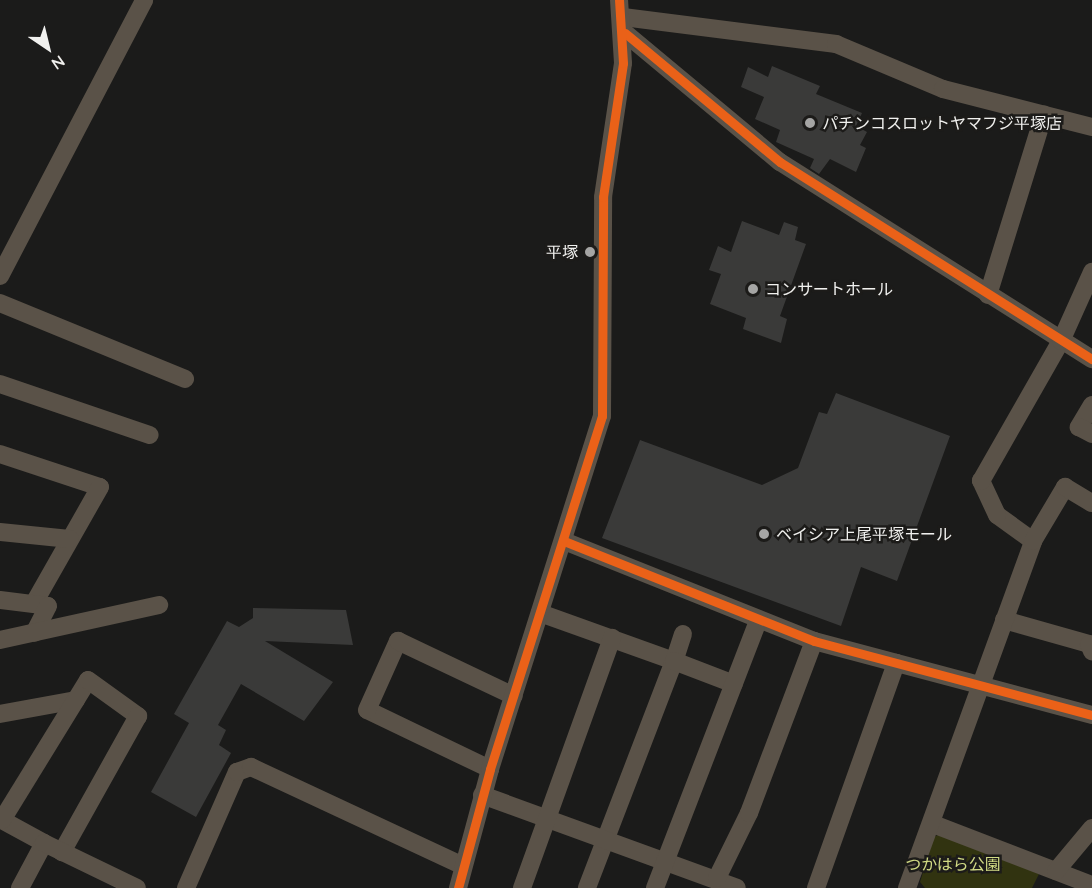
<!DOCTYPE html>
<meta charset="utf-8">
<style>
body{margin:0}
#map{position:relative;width:1092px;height:888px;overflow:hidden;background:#1b1b1a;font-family:Quicksand,"Noto Sans JP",sans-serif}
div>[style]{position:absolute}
.green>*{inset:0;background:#313310}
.building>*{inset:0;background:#3a3a39}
.minor>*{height:18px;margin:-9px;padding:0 9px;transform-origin:9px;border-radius:9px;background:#5a5248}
.cycleway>*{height:9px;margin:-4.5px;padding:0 4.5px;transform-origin:4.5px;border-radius:4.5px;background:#ea6118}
.dots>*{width:16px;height:16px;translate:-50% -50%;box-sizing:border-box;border:3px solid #1c1b19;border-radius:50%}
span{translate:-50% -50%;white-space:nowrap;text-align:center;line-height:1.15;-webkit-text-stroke:5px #1c1b19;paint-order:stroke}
.poi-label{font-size:16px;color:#f0f0ee}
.left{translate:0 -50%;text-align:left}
.right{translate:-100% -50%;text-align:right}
.park-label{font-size:16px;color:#d1da84}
.north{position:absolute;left:18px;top:18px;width:60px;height:60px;-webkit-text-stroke:4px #1c1b19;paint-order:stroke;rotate:145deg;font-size:16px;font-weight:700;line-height:24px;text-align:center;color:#f0f0ee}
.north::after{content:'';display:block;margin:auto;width:21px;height:27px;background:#f0f0ee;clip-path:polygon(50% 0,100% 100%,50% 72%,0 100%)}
</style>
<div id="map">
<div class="green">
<div style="clip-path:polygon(942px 833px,1039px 874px,1032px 888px,925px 888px,920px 882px,934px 837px)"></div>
</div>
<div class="building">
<div style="clip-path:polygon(772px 66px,820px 86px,816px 94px,862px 113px,856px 126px,867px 132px,860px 145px,866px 148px,856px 172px,830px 159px,819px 174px,810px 168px,814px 159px,776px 142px,780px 130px,755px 119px,764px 97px,741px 87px,748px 67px,768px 77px)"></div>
<div style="clip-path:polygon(742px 221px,779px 235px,784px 222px,798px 227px,795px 240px,806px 244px,780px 316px,787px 319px,781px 343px,743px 329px,746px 318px,710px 304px,721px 274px,709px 270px,718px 246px,731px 252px)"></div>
<div style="clip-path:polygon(836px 393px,950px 436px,897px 581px,861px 567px,841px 626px,602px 538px,640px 440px,762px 485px,798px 468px,819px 412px,827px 414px)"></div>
<div style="clip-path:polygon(253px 608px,346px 610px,353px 645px,265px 641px,333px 682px,304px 721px,241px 684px,218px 725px,226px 730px,219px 745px,231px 753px,196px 817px,151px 792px,189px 723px,174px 714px,227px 621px,239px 627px,253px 618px)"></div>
</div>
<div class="minor">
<div style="left:623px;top:17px;width:215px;rotate:7.2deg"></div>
<div style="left:836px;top:44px;width:116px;rotate:22.8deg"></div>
<div style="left:943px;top:89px;width:154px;rotate:14.3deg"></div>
<div style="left:625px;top:33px;width:202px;rotate:39.8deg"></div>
<div style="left:780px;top:162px;width:369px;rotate:32.3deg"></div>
<div style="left:0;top:276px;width:311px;rotate:-62.4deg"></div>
<div style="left:988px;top:295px;width:189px;rotate:-72.8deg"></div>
<div style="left:0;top:303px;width:200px;rotate:22.3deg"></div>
<div style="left:0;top:384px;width:158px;rotate:18.8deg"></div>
<div style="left:1092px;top:405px;width:26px;rotate:121deg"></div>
<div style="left:1079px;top:427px;width:15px;rotate:28deg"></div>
<div style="left:0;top:454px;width:105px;rotate:18.3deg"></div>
<div style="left:100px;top:487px;width:133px;rotate:119.6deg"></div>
<div style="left:0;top:532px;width:70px;rotate:5.7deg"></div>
<div style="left:564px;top:541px;width:269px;rotate:21.8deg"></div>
<div style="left:814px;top:641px;width:288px;rotate:14.9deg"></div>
<div style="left:1033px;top:541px;width:44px;rotate:-144.2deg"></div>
<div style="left:997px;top:515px;width:38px;rotate:-115deg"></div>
<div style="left:981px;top:481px;width:161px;rotate:-60.3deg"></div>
<div style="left:1061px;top:341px;width:76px;rotate:-65.8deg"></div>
<div style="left:0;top:600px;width:48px;rotate:7.1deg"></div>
<div style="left:48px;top:606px;width:30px;rotate:117deg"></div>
<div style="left:540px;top:613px;width:142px;rotate:19.7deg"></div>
<div style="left:674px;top:661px;width:243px;rotate:111deg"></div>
<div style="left:1004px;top:620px;width:88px;rotate:15.8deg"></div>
<div style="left:1089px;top:644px;width:8px;rotate:67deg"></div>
<div style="left:683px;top:634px;width:28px;rotate:108deg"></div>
<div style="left:674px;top:661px;width:64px;rotate:21deg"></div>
<div style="left:0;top:640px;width:163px;rotate:-12.4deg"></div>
<div style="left:0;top:714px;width:77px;rotate:-10.4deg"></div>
<div style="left:490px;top:769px;width:136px;rotate:-154.4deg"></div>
<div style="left:367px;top:710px;width:76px;rotate:-65.8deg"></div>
<div style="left:398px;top:641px;width:128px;rotate:25.4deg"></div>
<div style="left:482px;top:795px;width:271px;rotate:20deg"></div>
<div style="left:0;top:819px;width:50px;rotate:28.6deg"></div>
<div style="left:2px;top:820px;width:164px;rotate:-58.4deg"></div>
<div style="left:88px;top:680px;width:62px;rotate:35.8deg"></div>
<div style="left:138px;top:716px;width:156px;rotate:119.2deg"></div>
<div style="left:933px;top:824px;width:170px;rotate:21deg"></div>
<div style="left:1056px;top:871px;width:56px;rotate:-50.1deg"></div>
<div style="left:717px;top:878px;width:72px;rotate:-63.8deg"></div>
<div style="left:749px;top:813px;width:184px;rotate:-69.3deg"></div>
<div style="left:20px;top:888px;width:51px;rotate:-61.9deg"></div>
<div style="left:44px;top:843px;width:103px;rotate:25.8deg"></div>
<div style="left:186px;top:888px;width:127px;rotate:-66.3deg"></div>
<div style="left:237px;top:772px;width:15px;rotate:-20deg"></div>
<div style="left:251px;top:767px;width:234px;rotate:25deg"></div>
<div style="left:458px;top:888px;width:123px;rotate:-74.9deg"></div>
<div style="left:490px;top:769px;width:370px;rotate:-72.4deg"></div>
<div style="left:602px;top:416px;width:219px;rotate:-89.7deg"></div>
<div style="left:603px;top:197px;width:135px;rotate:-81.5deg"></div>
<div style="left:623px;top:63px;width:63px;rotate:-93.6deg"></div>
<div style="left:522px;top:888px;width:266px;rotate:-70.2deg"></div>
<div style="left:655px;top:888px;width:288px;rotate:-68.9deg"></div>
<div style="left:816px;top:888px;width:239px;rotate:-70.4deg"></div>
<div style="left:907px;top:888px;width:369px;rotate:-70deg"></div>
<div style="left:1033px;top:541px;width:63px;rotate:-59.3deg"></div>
<div style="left:1065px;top:487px;width:31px;rotate:31deg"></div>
</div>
<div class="cycleway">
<div style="left:625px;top:33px;width:202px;rotate:39.8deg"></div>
<div style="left:780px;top:162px;width:369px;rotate:32.3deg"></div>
<div style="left:564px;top:541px;width:269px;rotate:21.8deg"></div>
<div style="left:814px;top:641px;width:288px;rotate:14.9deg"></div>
<div style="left:458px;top:888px;width:123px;rotate:-74.9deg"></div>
<div style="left:490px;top:769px;width:370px;rotate:-72.4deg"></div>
<div style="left:602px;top:416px;width:219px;rotate:-89.7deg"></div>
<div style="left:603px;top:197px;width:135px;rotate:-81.5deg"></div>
<div style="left:623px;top:63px;width:63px;rotate:-93.6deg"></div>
</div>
<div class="dots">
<div style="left:810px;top:123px;background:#a5a5a4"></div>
<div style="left:590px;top:252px;background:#a5a5a4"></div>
<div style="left:753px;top:289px;background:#a5a5a4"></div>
<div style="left:764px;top:534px;background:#a5a5a4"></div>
</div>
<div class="poi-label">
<span class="left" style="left:822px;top:123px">パチンコスロットヤマフジ平塚店</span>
<span class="right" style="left:578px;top:252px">平塚</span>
<span class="left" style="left:765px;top:289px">コンサートホール</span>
<span class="left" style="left:776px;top:534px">ベイシア上尾平塚モール</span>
</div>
<div class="park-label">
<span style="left:953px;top:864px">つかはら公園</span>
</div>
<div class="north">N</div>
</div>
